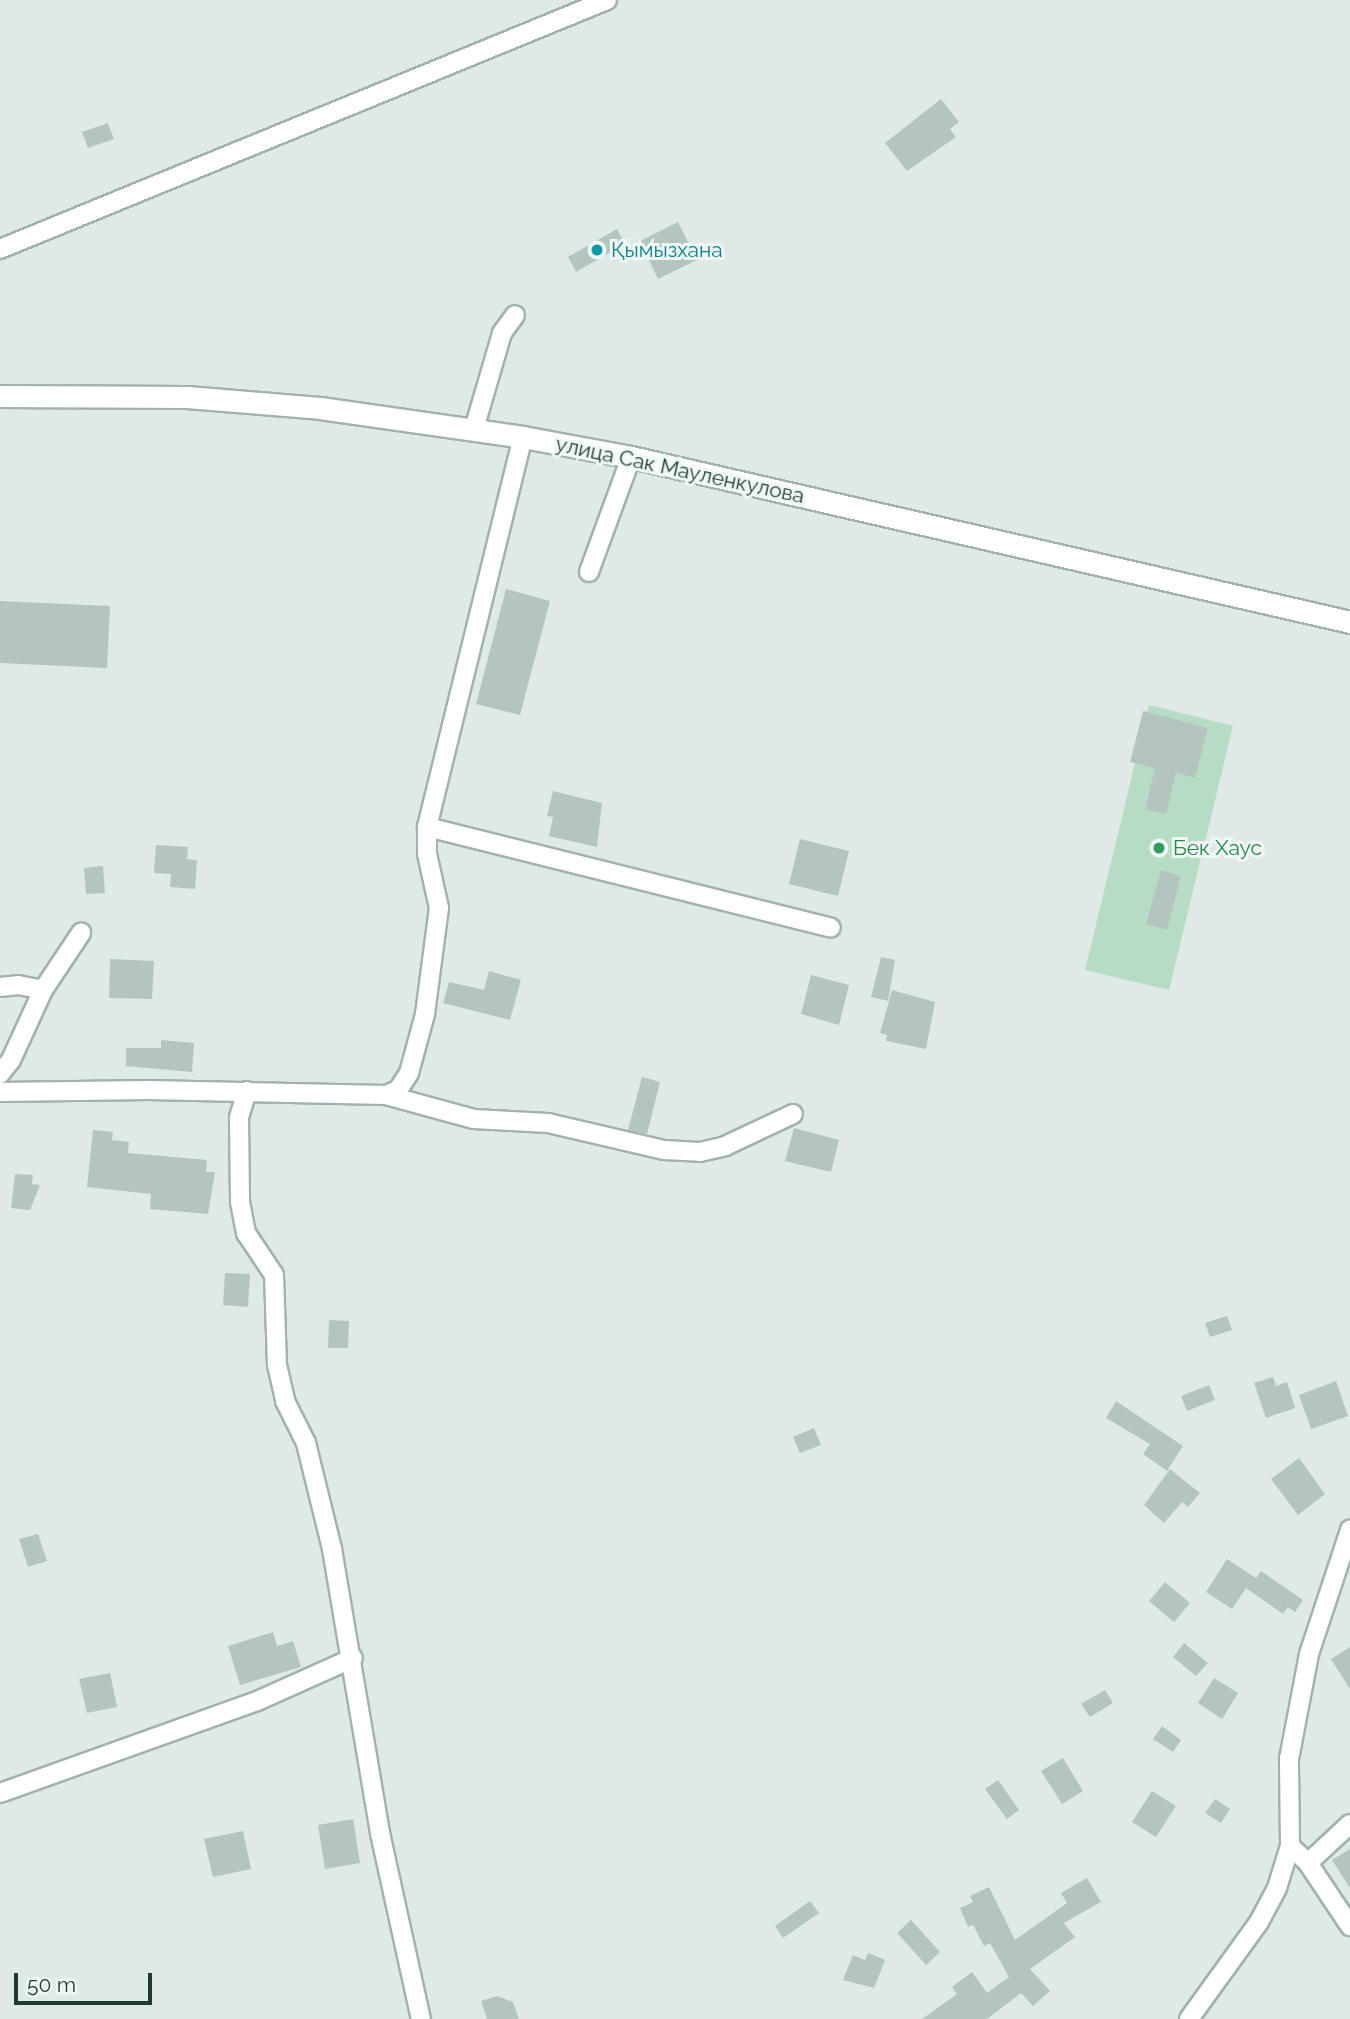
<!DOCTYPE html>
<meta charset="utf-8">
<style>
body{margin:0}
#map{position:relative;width:1350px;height:2019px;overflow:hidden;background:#dfeae7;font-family:Raleway,sans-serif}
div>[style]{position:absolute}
.green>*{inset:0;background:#b7dcc6}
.building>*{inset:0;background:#b4c5c0}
.roads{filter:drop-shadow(2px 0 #a2b2ae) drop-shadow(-2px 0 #a2b2ae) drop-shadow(0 2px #a2b2ae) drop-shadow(0 -2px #a2b2ae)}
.street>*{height:18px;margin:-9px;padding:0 9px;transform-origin:9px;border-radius:9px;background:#fff}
.secondary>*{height:21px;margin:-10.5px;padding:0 10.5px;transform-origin:10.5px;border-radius:10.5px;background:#fff}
.dots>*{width:19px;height:19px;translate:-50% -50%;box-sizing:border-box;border:4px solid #eff7f4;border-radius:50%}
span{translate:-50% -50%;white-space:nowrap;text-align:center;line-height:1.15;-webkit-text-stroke:6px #eff7f4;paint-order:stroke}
.culture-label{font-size:21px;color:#0d838f}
.left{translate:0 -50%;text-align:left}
.street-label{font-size:21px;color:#203a36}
.leisure-label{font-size:21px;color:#27864d}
.scale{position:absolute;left:14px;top:1973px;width:138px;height:32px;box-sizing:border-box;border:4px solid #203a36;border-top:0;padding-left:9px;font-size:21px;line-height:24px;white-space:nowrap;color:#203a36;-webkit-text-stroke:5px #eff7f4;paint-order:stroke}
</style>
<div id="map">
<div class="green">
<div style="clip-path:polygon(1149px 705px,1233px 726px,1169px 990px,1085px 970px)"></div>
</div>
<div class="building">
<div style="clip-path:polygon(941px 99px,959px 122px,950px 129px,956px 137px,907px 171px,885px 143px)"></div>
<div style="clip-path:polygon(108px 123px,114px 139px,88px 148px,82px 132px)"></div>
<div style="clip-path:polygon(678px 222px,697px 260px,658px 279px,640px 241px)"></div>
<div style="clip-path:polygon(617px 229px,625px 244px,576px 272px,568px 257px)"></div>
<div style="clip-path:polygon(506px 589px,550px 601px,520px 715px,476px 704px)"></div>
<div style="clip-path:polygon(0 601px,110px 606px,107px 668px,0 663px)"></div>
<div style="clip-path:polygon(1143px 711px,1208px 728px,1195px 778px,1176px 773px,1166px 814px,1145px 809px,1155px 768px,1130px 762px)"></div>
<div style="clip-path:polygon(553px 791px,602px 803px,597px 847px,549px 836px,553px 817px,547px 816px)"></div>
<div style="clip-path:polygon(800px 839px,849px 851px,838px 896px,789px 884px)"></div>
<div style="clip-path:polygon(156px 845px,188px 847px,187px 859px,197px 860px,195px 889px,170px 887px,171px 874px,154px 873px)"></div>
<div style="clip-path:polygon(103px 866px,105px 893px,86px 894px,84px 868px)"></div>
<div style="clip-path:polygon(1161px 870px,1181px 876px,1167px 930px,1146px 924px)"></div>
<div style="clip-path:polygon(881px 957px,895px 960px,888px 1001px,871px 997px)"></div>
<div style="clip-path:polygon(110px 959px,154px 961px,152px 999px,109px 998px)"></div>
<div style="clip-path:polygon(489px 971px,521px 980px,510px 1020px,443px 1003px,449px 982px,484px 990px)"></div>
<div style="clip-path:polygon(811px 975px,849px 985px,839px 1025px,801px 1014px)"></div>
<div style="clip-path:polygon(892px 990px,935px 1002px,926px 1049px,886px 1041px,887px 1035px,880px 1033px)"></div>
<div style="clip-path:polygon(161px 1040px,194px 1043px,192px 1072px,126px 1066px,126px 1048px,161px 1048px)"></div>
<div style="clip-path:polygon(642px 1077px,660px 1082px,647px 1134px,628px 1130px)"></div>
<div style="clip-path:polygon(794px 1128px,839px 1140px,831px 1172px,785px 1161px)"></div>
<div style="clip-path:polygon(93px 1130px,113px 1132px,112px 1140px,129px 1142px,128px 1153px,207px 1160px,206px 1172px,215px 1172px,208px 1214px,150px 1209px,151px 1194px,87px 1187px)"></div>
<div style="clip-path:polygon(15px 1174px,33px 1175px,32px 1184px,40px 1185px,30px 1210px,11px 1208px)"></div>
<div style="clip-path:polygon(225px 1273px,250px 1274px,248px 1307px,223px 1305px)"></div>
<div style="clip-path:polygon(1227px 1316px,1232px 1330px,1210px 1337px,1205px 1323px)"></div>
<div style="clip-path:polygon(329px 1320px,349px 1321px,348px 1348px,328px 1348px)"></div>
<div style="clip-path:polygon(1273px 1377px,1276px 1386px,1287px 1382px,1295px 1408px,1266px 1418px,1254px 1383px)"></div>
<div style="clip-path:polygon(1336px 1381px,1348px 1416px,1311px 1429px,1299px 1395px)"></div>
<div style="clip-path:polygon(1209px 1385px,1215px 1400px,1187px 1411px,1181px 1396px)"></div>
<div style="clip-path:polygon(1116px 1401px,1183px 1446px,1167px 1471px,1143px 1454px,1150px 1444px,1106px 1418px)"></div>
<div style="clip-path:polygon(814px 1428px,821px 1445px,800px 1453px,793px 1437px)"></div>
<div style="clip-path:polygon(1299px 1458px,1325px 1494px,1298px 1515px,1271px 1479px)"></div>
<div style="clip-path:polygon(1170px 1469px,1200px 1493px,1188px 1507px,1182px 1502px,1164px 1523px,1144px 1505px)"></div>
<div style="clip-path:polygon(38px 1534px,47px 1561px,28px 1567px,19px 1539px)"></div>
<div style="clip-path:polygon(1227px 1559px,1256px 1578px,1261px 1571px,1303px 1600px,1295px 1612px,1288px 1607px,1283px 1614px,1246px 1588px,1232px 1609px,1206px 1592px)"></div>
<div style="clip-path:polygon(1165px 1582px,1190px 1603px,1174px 1622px,1149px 1601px)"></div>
<div style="clip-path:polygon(273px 1632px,277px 1646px,293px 1641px,301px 1667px,240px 1685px,228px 1646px)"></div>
<div style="clip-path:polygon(1184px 1643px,1208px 1663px,1196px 1676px,1173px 1657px)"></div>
<div style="clip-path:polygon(1350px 1647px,1350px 1689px,1331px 1659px)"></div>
<div style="clip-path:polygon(110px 1673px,117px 1707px,87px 1713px,79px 1679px)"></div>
<div style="clip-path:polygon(1214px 1678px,1238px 1693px,1222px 1719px,1198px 1703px)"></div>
<div style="clip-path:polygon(1105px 1690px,1113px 1703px,1090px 1717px,1081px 1704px)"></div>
<div style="clip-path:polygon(1162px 1726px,1181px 1740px,1173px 1752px,1153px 1739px)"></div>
<div style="clip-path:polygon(1063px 1758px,1083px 1791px,1062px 1804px,1041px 1771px)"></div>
<div style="clip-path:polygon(998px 1780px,1019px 1810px,1007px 1819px,985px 1789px)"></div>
<div style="clip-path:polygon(1152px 1791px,1176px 1806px,1156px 1837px,1132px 1822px)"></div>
<div style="clip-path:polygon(1215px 1799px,1230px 1809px,1221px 1823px,1205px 1813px)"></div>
<div style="clip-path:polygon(353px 1819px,360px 1863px,325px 1869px,318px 1825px)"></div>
<div style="clip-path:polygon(243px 1831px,251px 1869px,213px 1877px,204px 1839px)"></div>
<div style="clip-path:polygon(1350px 1849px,1350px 1888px,1332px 1860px)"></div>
<div style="clip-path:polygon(1087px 1878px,1101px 1902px,1064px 1923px,1075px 1937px,1030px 1969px,1050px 1991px,1033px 2006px,1021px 1993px,987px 2019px,922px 2019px,957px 1994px,952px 1987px,972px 1972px,987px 1993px,1009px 1977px,990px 1943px,984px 1946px,973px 1925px,968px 1927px,960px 1908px,973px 1902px,970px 1896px,989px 1887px,1015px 1940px,1067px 1903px,1061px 1893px)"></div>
<div style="clip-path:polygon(810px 1901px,819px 1913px,783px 1938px,775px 1926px)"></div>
<div style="clip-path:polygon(911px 1920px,940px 1952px,926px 1965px,897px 1933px)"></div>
<div style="clip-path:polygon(868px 1953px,885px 1960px,874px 1988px,843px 1980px,853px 1955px,865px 1960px)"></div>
<div style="clip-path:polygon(497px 1996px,513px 2002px,519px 2019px,487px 2019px,481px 2001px)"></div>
</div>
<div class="roads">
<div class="street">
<div style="left:0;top:249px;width:656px;rotate:-22.3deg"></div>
<div style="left:474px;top:429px;width:100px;rotate:-73.7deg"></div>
<div style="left:502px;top:333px;width:22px;rotate:-54deg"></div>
<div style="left:589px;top:572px;width:122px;rotate:-69.9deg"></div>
<div style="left:427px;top:827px;width:416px;rotate:14deg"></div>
<div style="left:0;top:987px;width:18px;rotate:-6deg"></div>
<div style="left:18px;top:985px;width:25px;rotate:11deg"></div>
<div style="left:0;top:1074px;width:18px;rotate:-52deg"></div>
<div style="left:11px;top:1060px;width:77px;rotate:-65.4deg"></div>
<div style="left:43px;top:990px;width:69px;rotate:-56.3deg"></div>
<div style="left:247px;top:1091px;width:28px;rotate:107deg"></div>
<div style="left:239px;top:1118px;width:84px;rotate:89.3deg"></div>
<div style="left:240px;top:1202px;width:32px;rotate:79deg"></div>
<div style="left:246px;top:1233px;width:50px;rotate:56.3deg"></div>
<div style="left:274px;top:1275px;width:90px;rotate:88.1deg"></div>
<div style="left:277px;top:1365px;width:37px;rotate:77deg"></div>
<div style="left:285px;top:1401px;width:47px;rotate:63.4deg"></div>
<div style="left:306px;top:1443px;width:109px;rotate:76.2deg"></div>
<div style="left:332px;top:1549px;width:288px;rotate:80.4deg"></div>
<div style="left:380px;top:1833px;width:190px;rotate:77.6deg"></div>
<div style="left:0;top:1092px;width:148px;rotate:-0.8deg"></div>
<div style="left:148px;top:1090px;width:238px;rotate:1.2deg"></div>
<div style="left:386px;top:1095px;width:91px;rotate:15.3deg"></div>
<div style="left:474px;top:1119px;width:74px;rotate:3.1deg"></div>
<div style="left:548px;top:1123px;width:119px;rotate:13.1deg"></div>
<div style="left:664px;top:1150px;width:36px;rotate:3deg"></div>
<div style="left:700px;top:1152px;width:26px;rotate:-13deg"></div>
<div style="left:725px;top:1146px;width:75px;rotate:-25.2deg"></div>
<div style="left:386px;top:1095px;width:13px;rotate:-23deg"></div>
<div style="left:398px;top:1090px;width:20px;rotate:-57deg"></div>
<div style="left:409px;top:1073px;width:61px;rotate:-74.8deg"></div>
<div style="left:425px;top:1014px;width:107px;rotate:-82.5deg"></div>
<div style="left:439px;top:908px;width:55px;rotate:-102.5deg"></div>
<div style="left:427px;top:854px;width:27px;rotate:-90deg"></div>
<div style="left:427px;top:827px;width:402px;rotate:-76.2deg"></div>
<div style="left:0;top:1793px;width:273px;rotate:-19.7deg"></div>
<div style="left:257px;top:1701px;width:105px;rotate:-24.1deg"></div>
<div style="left:1290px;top:1846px;width:25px;rotate:43deg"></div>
<div style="left:1308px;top:1863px;width:76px;rotate:56.3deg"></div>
<div style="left:1308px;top:1863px;width:57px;rotate:-42.9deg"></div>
<div style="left:1189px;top:2019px;width:120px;rotate:-54.2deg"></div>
<div style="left:1259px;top:1922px;width:38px;rotate:-62deg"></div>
<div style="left:1277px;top:1888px;width:44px;rotate:-72.8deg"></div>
<div style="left:1290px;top:1846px;width:87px;rotate:-90.7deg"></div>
<div style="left:1289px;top:1759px;width:107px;rotate:-79.2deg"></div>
<div style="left:1309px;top:1654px;width:131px;rotate:-71.7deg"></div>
</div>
<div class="secondary">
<div style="left:0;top:396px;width:187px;rotate:0.3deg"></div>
<div style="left:187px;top:397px;width:133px;rotate:4.7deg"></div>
<div style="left:320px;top:408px;width:205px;rotate:8.1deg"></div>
<div style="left:523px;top:437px;width:110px;rotate:10.5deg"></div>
<div style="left:631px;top:457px;width:738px;rotate:12.92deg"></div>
</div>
</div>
<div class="dots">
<div style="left:597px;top:250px;background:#0f9aa8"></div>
<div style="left:1159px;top:848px;background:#2e9e5b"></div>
</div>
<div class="culture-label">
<span class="left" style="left:611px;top:250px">Қымызхана</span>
</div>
<div class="street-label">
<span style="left:680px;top:470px;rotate:12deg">улица Сак Мауленкулова</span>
</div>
<div class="leisure-label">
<span class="left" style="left:1173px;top:848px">Бек Хаус</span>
</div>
<div class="scale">50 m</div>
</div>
